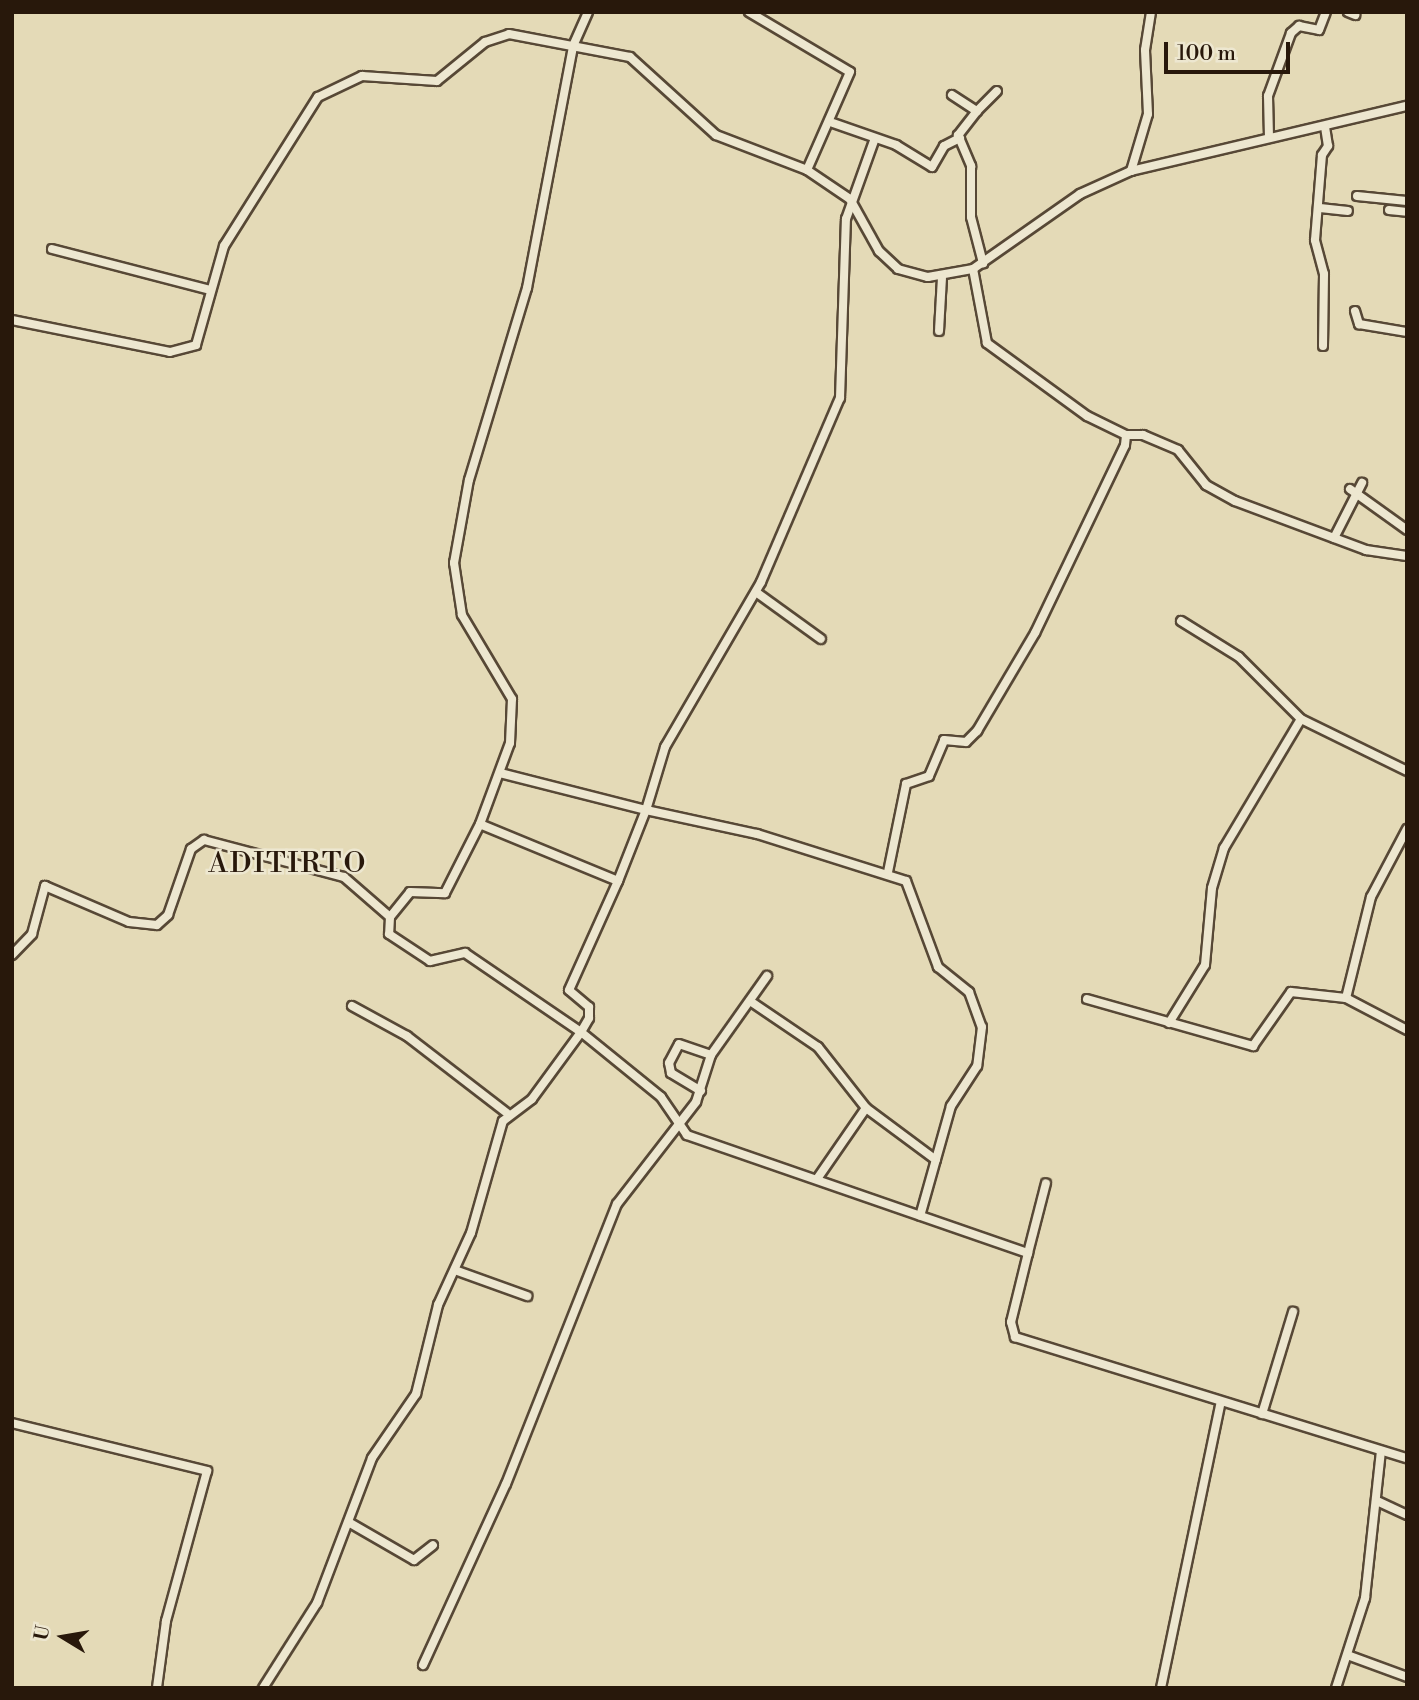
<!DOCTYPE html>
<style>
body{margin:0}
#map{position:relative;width:1419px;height:1700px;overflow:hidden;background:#e4dab7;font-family:"Libre Bodoni",serif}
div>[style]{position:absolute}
.roads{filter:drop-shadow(2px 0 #574836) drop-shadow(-2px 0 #574836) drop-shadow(0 2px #574836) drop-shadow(0 -2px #574836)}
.minor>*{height:8px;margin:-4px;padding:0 4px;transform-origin:4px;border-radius:4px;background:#ede7d0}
span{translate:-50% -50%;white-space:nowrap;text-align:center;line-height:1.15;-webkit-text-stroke:5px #ede7d0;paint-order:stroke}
.quarter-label{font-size:28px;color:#28180b;letter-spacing:2px}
.frame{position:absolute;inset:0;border:14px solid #28180b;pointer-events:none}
.north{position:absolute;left:28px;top:1602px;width:70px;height:70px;-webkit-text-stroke:5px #ede7d0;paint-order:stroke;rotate:281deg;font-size:19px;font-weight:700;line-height:28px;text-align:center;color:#28180b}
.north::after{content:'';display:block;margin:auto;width:24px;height:32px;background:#28180b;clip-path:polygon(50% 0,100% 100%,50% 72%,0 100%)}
.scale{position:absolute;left:1164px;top:42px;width:126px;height:32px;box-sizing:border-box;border:4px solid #28180b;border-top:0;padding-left:9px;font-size:21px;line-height:24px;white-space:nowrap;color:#28180b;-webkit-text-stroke:5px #ede7d0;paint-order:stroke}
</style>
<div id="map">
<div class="roads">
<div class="minor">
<div style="left:749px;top:12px;width:117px;rotate:30.7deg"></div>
<div style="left:850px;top:72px;width:107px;rotate:113.7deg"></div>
<div style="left:1348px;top:12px;width:8px;rotate:23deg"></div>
<div style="left:952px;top:95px;width:30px;rotate:33deg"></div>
<div style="left:977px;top:111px;width:31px;rotate:128deg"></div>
<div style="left:958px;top:135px;width:34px;rotate:67deg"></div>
<div style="left:971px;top:166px;width:51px;rotate:90deg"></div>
<div style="left:971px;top:217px;width:48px;rotate:75.4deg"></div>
<div style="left:977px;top:111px;width:28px;rotate:-45deg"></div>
<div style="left:833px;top:123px;width:67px;rotate:19.2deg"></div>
<div style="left:896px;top:145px;width:42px;rotate:31.4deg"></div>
<div style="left:932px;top:167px;width:24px;rotate:-60deg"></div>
<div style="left:944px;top:146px;width:18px;rotate:-27deg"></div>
<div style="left:1269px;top:137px;width:41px;rotate:-91.4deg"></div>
<div style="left:1268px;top:96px;width:67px;rotate:-69.9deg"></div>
<div style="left:1291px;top:33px;width:11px;rotate:-41deg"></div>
<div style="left:1299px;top:26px;width:20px;rotate:11deg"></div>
<div style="left:1319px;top:30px;width:19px;rotate:-69deg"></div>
<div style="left:1131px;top:171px;width:59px;rotate:-73.4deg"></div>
<div style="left:1148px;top:114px;width:64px;rotate:-92.7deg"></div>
<div style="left:1145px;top:50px;width:38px;rotate:-81deg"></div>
<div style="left:1357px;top:196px;width:50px;rotate:5.7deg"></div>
<div style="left:1320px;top:208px;width:28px;rotate:6deg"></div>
<div style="left:1389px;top:210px;width:18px;rotate:6deg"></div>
<div style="left:52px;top:249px;width:163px;rotate:14.5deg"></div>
<div style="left:1355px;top:311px;width:14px;rotate:73deg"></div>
<div style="left:1359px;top:324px;width:49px;rotate:9.5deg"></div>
<div style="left:12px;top:320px;width:161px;rotate:11.4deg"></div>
<div style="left:170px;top:352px;width:27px;rotate:-15deg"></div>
<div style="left:196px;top:345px;width:103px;rotate:-74.2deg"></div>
<div style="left:224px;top:246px;width:176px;rotate:-57.8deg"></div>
<div style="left:318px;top:97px;width:49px;rotate:-25.5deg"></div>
<div style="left:362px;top:76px;width:75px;rotate:3.8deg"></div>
<div style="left:437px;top:81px;width:62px;rotate:-39.1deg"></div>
<div style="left:485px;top:42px;width:25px;rotate:-18deg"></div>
<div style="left:509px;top:34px;width:123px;rotate:10.8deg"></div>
<div style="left:630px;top:57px;width:116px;rotate:42.2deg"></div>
<div style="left:716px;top:135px;width:97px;rotate:21deg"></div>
<div style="left:807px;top:170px;width:52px;rotate:34deg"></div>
<div style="left:850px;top:199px;width:60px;rotate:60.9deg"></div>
<div style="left:879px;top:251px;width:26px;rotate:43deg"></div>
<div style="left:898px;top:269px;width:31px;rotate:15deg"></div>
<div style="left:928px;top:277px;width:46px;rotate:-10.1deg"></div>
<div style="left:973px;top:269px;width:131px;rotate:-35deg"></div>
<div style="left:1080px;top:194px;width:56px;rotate:-24.3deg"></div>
<div style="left:1131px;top:171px;width:284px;rotate:-13.3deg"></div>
<div style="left:939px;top:331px;width:53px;rotate:-86.8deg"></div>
<div style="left:1323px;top:346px;width:72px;rotate:-89.2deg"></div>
<div style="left:1324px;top:274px;width:35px;rotate:-105deg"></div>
<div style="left:1315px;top:240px;width:85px;rotate:-85.3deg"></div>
<div style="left:1322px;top:155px;width:11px;rotate:-56deg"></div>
<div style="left:1328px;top:146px;width:20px;rotate:-99deg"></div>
<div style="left:1126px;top:435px;width:17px"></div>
<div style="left:1143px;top:435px;width:38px;rotate:23deg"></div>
<div style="left:1178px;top:450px;width:45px;rotate:51.3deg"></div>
<div style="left:1206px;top:485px;width:33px;rotate:29deg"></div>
<div style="left:1235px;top:501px;width:140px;rotate:20.5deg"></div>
<div style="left:1366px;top:550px;width:41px;rotate:8.3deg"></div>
<div style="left:1350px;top:489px;width:70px;rotate:35.7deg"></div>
<div style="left:1334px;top:538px;width:62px;rotate:-63deg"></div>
<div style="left:756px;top:592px;width:80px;rotate:35.9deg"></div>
<div style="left:1181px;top:621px;width:68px;rotate:31.8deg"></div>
<div style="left:1239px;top:657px;width:88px;rotate:45deg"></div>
<div style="left:1301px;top:719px;width:118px;rotate:26.1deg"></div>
<div style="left:500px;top:773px;width:151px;rotate:14.2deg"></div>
<div style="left:646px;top:810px;width:66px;rotate:-73.2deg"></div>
<div style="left:665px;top:747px;width:191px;rotate:-59.8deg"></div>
<div style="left:761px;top:582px;width:200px;rotate:-66.8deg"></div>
<div style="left:840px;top:398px;width:179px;rotate:-88.1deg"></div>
<div style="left:846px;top:219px;width:83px;rotate:-70.3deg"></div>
<div style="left:888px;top:872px;width:90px;rotate:-78.4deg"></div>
<div style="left:906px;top:784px;width:24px;rotate:-19deg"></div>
<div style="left:929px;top:776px;width:39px;rotate:-67deg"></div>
<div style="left:944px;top:740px;width:22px;rotate:5deg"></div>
<div style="left:966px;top:742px;width:16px;rotate:-45deg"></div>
<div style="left:977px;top:731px;width:114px;rotate:-59.4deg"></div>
<div style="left:1035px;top:633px;width:208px;rotate:-64.4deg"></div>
<div style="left:1125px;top:445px;width:10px;rotate:-84deg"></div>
<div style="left:1126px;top:435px;width:43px;rotate:-154deg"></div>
<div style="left:1087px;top:416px;width:124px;rotate:-143.9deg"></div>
<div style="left:987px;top:343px;width:75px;rotate:-100.7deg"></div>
<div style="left:618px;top:881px;width:76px;rotate:-68.5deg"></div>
<div style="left:646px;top:810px;width:114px;rotate:12.2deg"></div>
<div style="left:757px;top:834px;width:156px;rotate:17.5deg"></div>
<div style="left:906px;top:881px;width:92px;rotate:69.6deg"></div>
<div style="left:938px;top:967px;width:40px;rotate:39deg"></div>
<div style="left:969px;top:992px;width:37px;rotate:70deg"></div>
<div style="left:982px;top:1027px;width:39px;rotate:97deg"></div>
<div style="left:977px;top:1066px;width:48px;rotate:123deg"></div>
<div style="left:951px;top:1106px;width:114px;rotate:105.7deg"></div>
<div style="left:390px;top:917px;width:17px;rotate:93deg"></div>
<div style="left:389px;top:934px;width:49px;rotate:33.4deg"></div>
<div style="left:430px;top:961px;width:36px;rotate:-13deg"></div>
<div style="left:465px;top:953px;width:140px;rotate:34.3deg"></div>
<div style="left:581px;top:1032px;width:16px;rotate:-60deg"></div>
<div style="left:589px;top:1018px;width:11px;rotate:-90deg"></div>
<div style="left:589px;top:1007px;width:26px;rotate:-140deg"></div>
<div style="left:569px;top:990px;width:120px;rotate:-65.8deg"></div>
<div style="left:618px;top:881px;width:149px;rotate:-157.6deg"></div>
<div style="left:480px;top:824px;width:86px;rotate:-69.7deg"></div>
<div style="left:510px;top:743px;width:44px;rotate:-87.4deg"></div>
<div style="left:512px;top:699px;width:98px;rotate:-120.8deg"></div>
<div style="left:462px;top:615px;width:53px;rotate:-98.7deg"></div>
<div style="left:454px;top:563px;width:84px;rotate:-79.8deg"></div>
<div style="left:469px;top:480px;width:201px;rotate:-73.2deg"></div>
<div style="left:527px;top:288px;width:246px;rotate:-79.2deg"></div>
<div style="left:573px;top:46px;width:37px;rotate:-66deg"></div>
<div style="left:12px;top:955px;width:29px;rotate:-46deg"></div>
<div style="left:32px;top:934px;width:50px;rotate:-74.8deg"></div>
<div style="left:45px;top:886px;width:91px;rotate:23.2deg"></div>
<div style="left:129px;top:922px;width:28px;rotate:6deg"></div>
<div style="left:157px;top:925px;width:15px;rotate:-42deg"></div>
<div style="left:168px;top:915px;width:70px;rotate:-70.8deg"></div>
<div style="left:191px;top:849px;width:16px;rotate:-35deg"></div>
<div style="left:204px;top:840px;width:145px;rotate:14.8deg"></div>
<div style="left:344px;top:877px;width:61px;rotate:41deg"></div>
<div style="left:390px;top:917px;width:32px;rotate:-51deg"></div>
<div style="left:410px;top:892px;width:35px;rotate:2deg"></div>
<div style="left:445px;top:893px;width:77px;rotate:-63.1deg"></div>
<div style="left:1346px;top:998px;width:104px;rotate:-76.1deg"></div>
<div style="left:1371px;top:897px;width:77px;rotate:-62.1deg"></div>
<div style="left:1087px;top:999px;width:173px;rotate:15.8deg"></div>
<div style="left:1253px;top:1046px;width:66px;rotate:-54.9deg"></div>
<div style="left:1291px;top:992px;width:55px;rotate:6.2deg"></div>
<div style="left:1346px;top:998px;width:69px;rotate:27.7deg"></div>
<div style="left:750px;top:1001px;width:82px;rotate:34.1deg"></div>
<div style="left:818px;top:1047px;width:78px;rotate:51.8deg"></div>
<div style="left:866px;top:1108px;width:86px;rotate:124.6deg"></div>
<div style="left:352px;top:1006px;width:63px;rotate:28.6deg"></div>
<div style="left:407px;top:1036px;width:126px;rotate:37.6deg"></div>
<div style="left:1169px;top:1023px;width:68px;rotate:-58.2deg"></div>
<div style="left:1205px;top:965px;width:77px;rotate:-84.8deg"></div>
<div style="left:1212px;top:888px;width:42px;rotate:-73.3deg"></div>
<div style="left:1224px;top:848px;width:150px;rotate:-59.2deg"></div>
<div style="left:701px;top:1091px;width:35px;rotate:-149deg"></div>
<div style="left:671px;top:1073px;width:10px;rotate:-101deg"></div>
<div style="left:669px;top:1063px;width:21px;rotate:-62deg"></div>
<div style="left:679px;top:1044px;width:34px;rotate:19deg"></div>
<div style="left:866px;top:1108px;width:87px;rotate:36.6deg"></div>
<div style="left:1028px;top:1253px;width:72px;rotate:-75.6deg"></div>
<div style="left:455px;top:1270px;width:77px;rotate:19.9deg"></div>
<div style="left:1262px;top:1414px;width:107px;rotate:-73.1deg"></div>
<div style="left:12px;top:1423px;width:201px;rotate:13.8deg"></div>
<div style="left:207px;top:1471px;width:156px;rotate:105.3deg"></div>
<div style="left:166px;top:1621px;width:68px;rotate:97.7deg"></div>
<div style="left:1377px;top:1501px;width:33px;rotate:25deg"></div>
<div style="left:350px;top:1523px;width:74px;rotate:30deg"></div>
<div style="left:414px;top:1560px;width:24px;rotate:-38deg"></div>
<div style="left:1350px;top:1656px;width:61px;rotate:20.2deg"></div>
<div style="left:423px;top:1665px;width:199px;rotate:-65.4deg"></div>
<div style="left:506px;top:1484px;width:301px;rotate:-68.4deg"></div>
<div style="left:617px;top:1204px;width:129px;rotate:-52.2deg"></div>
<div style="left:696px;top:1102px;width:49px;rotate:-72.3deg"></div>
<div style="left:711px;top:1055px;width:97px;rotate:-54.7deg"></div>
<div style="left:263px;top:1688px;width:101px;rotate:-57.6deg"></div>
<div style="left:317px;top:1603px;width:155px;rotate:-69.2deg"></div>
<div style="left:372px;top:1458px;width:78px;rotate:-55.5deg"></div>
<div style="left:416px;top:1394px;width:92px;rotate:-76.1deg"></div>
<div style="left:438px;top:1305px;width:79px;rotate:-65.4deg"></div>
<div style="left:471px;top:1233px;width:116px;rotate:-74.1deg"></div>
<div style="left:503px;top:1121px;width:36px;rotate:-37deg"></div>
<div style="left:532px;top:1099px;width:83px;rotate:-53.8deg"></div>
<div style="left:581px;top:1032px;width:103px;rotate:39.1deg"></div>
<div style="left:661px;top:1097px;width:46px;rotate:55.6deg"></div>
<div style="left:687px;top:1135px;width:361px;rotate:19.1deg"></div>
<div style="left:1028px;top:1253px;width:71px;rotate:103.8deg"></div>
<div style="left:1011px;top:1322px;width:16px;rotate:75deg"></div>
<div style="left:1015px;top:1337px;width:410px;rotate:17.2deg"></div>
<div style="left:1161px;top:1688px;width:292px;rotate:-78.2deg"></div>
<div style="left:1336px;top:1688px;width:95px;rotate:-72.1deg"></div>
<div style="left:1365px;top:1598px;width:148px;rotate:-83.8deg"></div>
</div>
</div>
<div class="quarter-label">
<span style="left:288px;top:864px">ADITIRTO</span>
</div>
<div class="frame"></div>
<div class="north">U</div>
<div class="scale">100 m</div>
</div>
